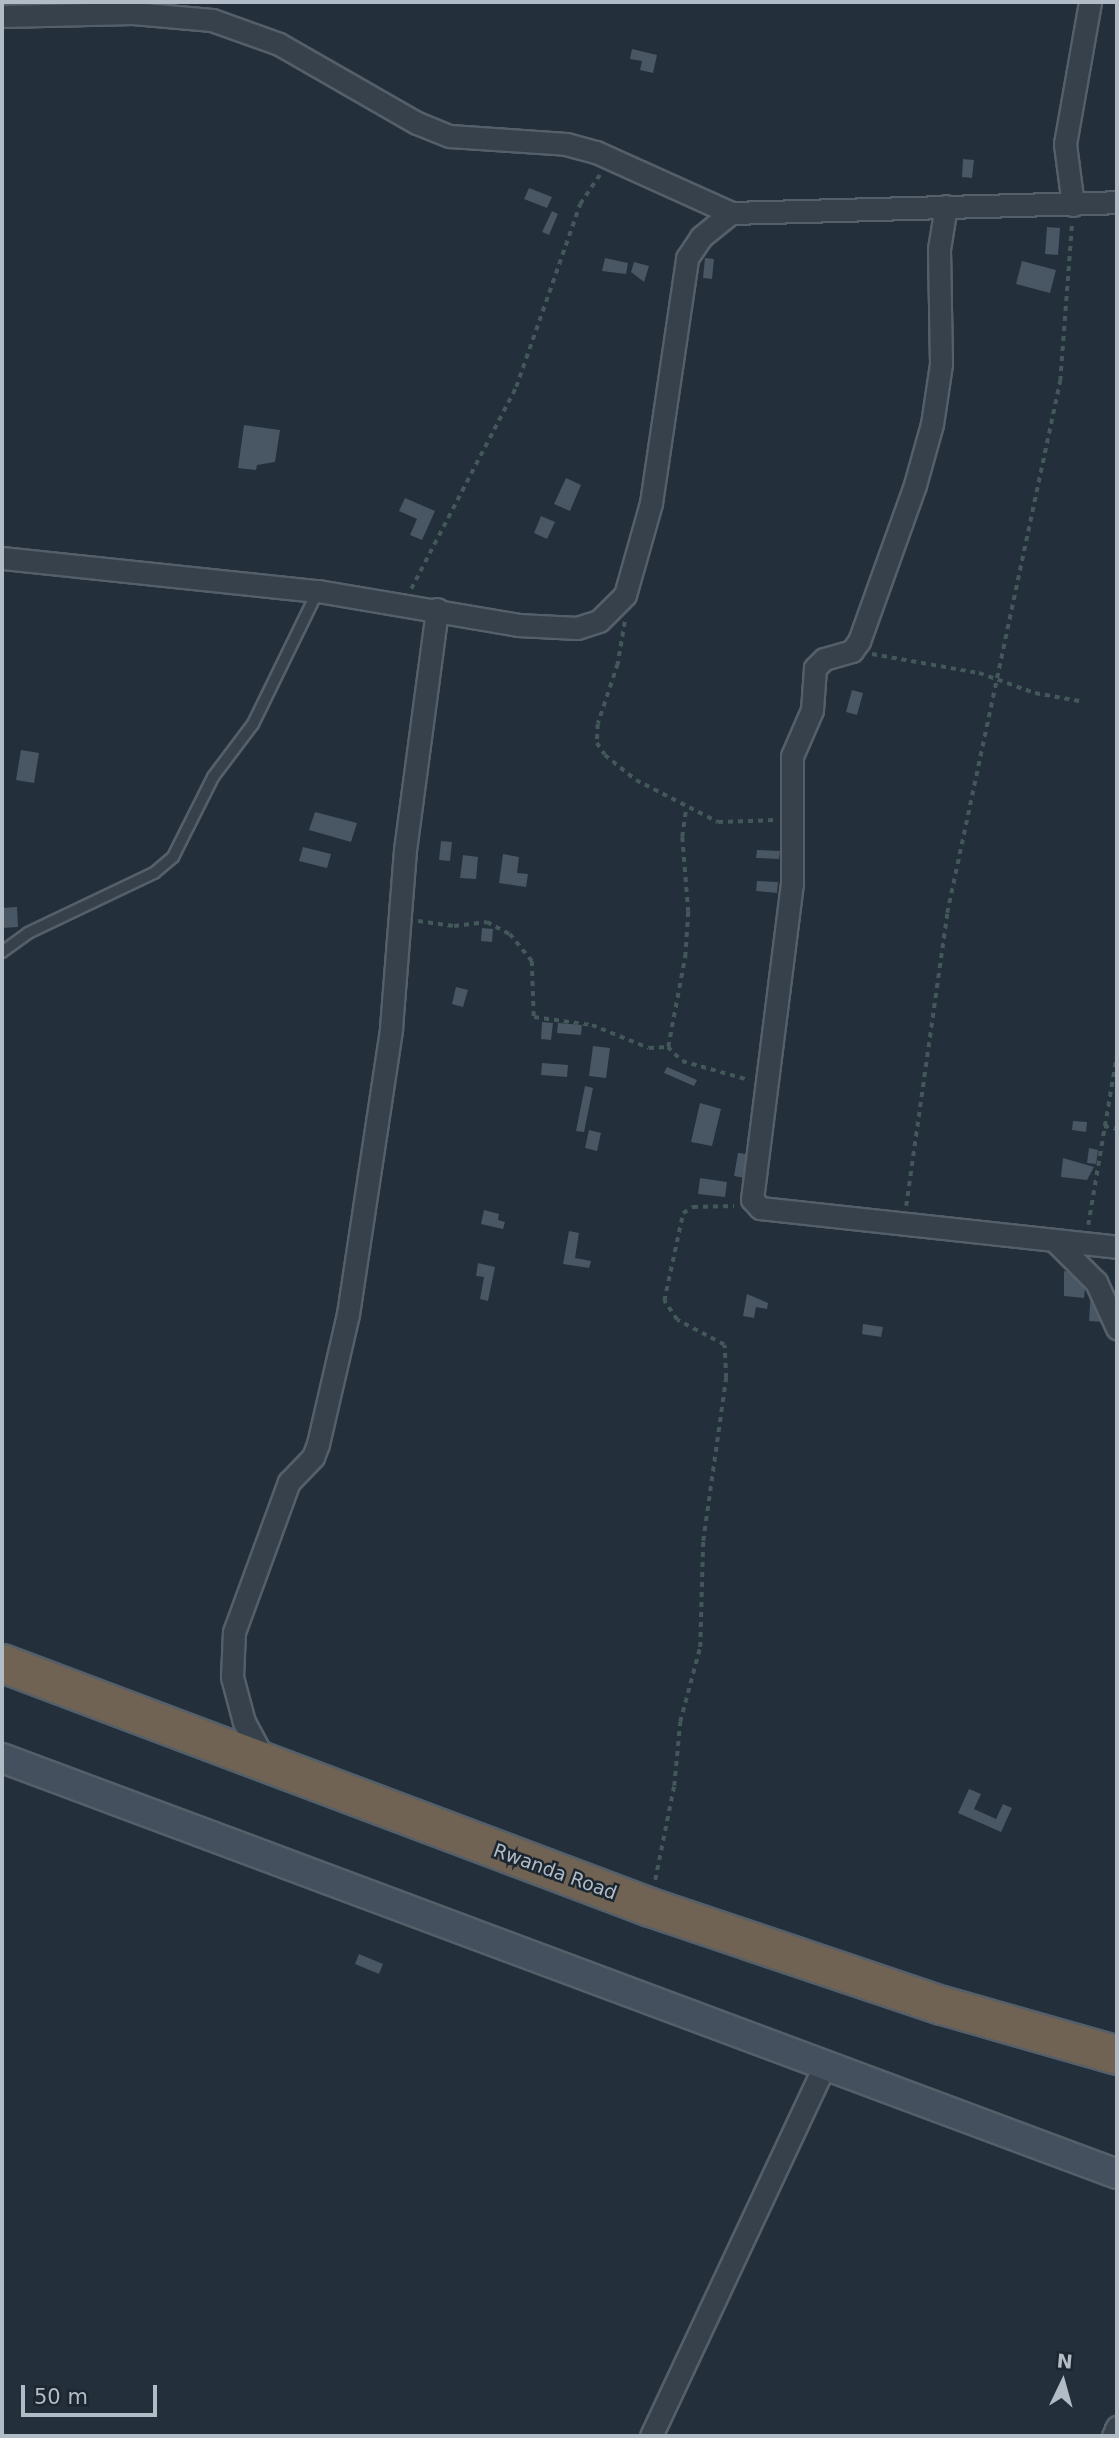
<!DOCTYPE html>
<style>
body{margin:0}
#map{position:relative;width:1119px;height:2438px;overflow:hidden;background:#232f3b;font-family:"DejaVu Sans",sans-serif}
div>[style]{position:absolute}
.building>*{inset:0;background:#495663}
.path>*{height:3.5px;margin-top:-1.75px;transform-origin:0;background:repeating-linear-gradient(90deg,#435859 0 5px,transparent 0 10px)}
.roads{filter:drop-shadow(2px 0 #555f69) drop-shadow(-2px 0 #555f69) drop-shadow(0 2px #555f69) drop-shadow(0 -2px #555f69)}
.lane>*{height:10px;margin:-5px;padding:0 5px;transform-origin:5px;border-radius:5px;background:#37414b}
.street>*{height:21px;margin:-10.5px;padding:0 10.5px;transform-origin:10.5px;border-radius:10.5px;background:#37414b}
.secondary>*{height:28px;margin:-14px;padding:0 14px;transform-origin:14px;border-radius:14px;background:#45505e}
.highway>*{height:37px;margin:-18.5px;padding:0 18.5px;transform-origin:18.5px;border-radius:18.5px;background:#716354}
span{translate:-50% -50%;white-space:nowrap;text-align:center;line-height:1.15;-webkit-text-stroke:5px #1c2630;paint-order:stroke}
.street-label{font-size:19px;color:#b2bcc7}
.frame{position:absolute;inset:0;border:4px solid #b2bcc7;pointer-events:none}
.north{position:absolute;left:1028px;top:2347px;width:70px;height:70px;-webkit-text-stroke:5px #1c2630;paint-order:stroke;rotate:5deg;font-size:19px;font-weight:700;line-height:28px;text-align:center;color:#b2bcc7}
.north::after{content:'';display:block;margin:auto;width:24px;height:32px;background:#b2bcc7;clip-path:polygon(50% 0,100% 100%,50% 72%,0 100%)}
.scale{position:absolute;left:21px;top:2385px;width:136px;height:32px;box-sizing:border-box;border:4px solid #b2bcc7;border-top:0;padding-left:9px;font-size:21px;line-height:24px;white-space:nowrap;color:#b2bcc7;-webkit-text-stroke:5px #1c2630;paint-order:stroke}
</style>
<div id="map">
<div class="building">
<div style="clip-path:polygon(632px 49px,657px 55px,653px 73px,640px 70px,642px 61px,630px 59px)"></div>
<div style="clip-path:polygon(963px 159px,974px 160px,972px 178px,962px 177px)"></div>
<div style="clip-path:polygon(529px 188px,552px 197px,547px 208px,524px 199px)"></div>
<div style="clip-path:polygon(552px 211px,558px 214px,549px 235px,542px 232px)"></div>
<div style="clip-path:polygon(1047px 227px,1060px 228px,1058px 255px,1045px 254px)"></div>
<div style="clip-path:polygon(605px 258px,628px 263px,626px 274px,602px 271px)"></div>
<div style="clip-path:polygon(705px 258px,714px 259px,712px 279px,703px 278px)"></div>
<div style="clip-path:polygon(1022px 261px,1056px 270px,1050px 293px,1016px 284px)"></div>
<div style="clip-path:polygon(634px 262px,649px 266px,644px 282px,631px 272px)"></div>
<div style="clip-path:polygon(244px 425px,280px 430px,275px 462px,257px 465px,256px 470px,238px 468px)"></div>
<div style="clip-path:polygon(566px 478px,581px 485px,570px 511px,554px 504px)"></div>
<div style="clip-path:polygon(405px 498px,435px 511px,422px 540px,410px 535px,417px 519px,399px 511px)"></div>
<div style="clip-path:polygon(541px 516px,555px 522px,547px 539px,534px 533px)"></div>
<div style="clip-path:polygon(852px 690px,863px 693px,857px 715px,846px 712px)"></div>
<div style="clip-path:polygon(21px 750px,39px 753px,34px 783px,16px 780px)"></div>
<div style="clip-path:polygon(315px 812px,357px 823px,351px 842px,309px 830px)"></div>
<div style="clip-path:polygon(441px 841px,452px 842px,450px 861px,439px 860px)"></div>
<div style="clip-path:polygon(303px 847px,331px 854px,327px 868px,299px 861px)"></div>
<div style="clip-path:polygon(757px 850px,780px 851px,779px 859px,756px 858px)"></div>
<div style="clip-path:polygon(503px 854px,519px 857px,517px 873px,528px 874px,526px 887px,499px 883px)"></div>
<div style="clip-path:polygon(463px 855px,478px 857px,476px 879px,460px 878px)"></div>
<div style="clip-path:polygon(757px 881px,778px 882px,777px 893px,756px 891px)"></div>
<div style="clip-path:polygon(17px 907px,18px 927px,2px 928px,2px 908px)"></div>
<div style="clip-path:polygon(482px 928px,493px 929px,492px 942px,481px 941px)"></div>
<div style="clip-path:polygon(456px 987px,468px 990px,463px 1007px,452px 1004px)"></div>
<div style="clip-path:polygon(542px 1022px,553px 1023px,551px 1040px,541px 1039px)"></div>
<div style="clip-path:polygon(558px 1023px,582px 1025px,581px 1035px,557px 1033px)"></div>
<div style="clip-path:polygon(593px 1046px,610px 1048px,606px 1078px,589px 1076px)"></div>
<div style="clip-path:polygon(542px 1063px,568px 1065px,567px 1077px,541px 1075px)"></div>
<div style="clip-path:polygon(667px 1067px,697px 1080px,694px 1086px,664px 1073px)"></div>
<div style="clip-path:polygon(585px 1086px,593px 1088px,584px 1132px,576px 1131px)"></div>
<div style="clip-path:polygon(700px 1103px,721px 1109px,712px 1146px,691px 1142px)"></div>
<div style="clip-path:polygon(1073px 1121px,1087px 1122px,1086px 1132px,1072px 1130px)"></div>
<div style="clip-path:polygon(589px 1130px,601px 1133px,597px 1151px,585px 1148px)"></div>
<div style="clip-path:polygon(1089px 1148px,1098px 1150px,1096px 1164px,1087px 1163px)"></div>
<div style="clip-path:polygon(738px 1153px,748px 1154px,745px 1178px,734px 1176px)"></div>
<div style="clip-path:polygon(1063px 1158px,1094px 1167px,1087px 1180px,1061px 1177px)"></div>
<div style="clip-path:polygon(700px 1178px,727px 1182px,725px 1197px,698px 1194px)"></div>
<div style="clip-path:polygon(484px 1210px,499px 1214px,498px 1220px,505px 1222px,503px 1229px,481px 1224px)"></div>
<div style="clip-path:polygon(569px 1231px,579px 1233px,575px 1258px,591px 1261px,589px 1268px,563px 1264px)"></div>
<div style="clip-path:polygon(478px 1263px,495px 1267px,488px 1301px,480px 1299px,484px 1277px,476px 1276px)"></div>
<div style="clip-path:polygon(1064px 1271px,1086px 1276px,1084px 1298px,1064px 1296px)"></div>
<div style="clip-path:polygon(1091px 1290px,1103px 1322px,1089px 1321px)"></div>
<div style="clip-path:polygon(747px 1294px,768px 1303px,767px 1309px,756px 1307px,754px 1318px,743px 1316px)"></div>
<div style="clip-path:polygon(863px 1324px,883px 1327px,881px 1337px,862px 1334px)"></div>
<div style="clip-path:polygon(969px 1789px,981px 1794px,974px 1809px,996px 1819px,1003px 1804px,1012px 1808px,1001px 1832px,958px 1813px)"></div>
<div style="clip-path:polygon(359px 1954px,383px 1964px,379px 1974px,355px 1964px)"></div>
</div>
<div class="path">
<div style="left:411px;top:589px;width:228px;rotate:-62.5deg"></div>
<div style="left:516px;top:387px;width:194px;rotate:-70.7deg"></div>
<div style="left:580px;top:204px;width:36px;rotate:-56deg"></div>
<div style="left:625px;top:622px;width:43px;rotate:99.5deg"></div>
<div style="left:618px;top:664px;width:63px;rotate:108.4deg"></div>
<div style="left:598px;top:724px;width:19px;rotate:93deg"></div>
<div style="left:597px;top:743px;width:14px;rotate:56deg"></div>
<div style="left:605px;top:755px;width:40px;rotate:39deg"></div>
<div style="left:636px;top:780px;width:92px;rotate:27.1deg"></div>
<div style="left:718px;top:822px;width:56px;rotate:-2deg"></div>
<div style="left:872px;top:654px;width:109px;rotate:10.1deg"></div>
<div style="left:979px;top:673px;width:59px;rotate:19.7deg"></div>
<div style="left:1035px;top:693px;width:45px;rotate:10.3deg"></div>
<div style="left:418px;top:921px;width:36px;rotate:8deg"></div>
<div style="left:454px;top:926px;width:33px;rotate:-7deg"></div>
<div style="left:487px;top:922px;width:26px;rotate:28deg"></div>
<div style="left:510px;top:934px;width:35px;rotate:51deg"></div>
<div style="left:532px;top:961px;width:56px;rotate:88deg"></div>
<div style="left:534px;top:1017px;width:59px;rotate:7.9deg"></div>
<div style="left:592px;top:1025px;width:61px;rotate:22deg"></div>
<div style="left:649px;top:1048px;width:19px;rotate:-3deg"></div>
<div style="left:668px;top:1047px;width:20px;rotate:45deg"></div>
<div style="left:682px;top:1061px;width:70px;rotate:15.8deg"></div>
<div style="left:668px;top:1047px;width:92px;rotate:-79.3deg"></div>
<div style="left:685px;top:957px;width:45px;rotate:-86.2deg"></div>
<div style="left:688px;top:912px;width:75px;rotate:-94.6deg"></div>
<div style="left:682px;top:837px;width:30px;rotate:-82deg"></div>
<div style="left:1104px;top:1126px;width:13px;rotate:13deg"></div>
<div style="left:906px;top:1206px;width:296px;rotate:-82deg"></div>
<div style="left:947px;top:913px;width:544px;rotate:-78.01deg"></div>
<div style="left:1060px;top:381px;width:160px;rotate:-85.7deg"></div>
<div style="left:1088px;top:1225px;width:173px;rotate:-80.4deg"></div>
<div style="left:655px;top:1880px;width:96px;rotate:-78.6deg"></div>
<div style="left:674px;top:1786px;width:64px;rotate:-84.6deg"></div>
<div style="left:680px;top:1722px;width:78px;rotate:-75.1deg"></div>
<div style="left:700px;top:1647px;width:106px;rotate:-88.4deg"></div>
<div style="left:703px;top:1541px;width:165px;rotate:-82deg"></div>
<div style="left:726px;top:1378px;width:33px;rotate:-93deg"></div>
<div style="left:724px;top:1345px;width:53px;rotate:-152deg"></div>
<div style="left:677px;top:1320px;width:23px;rotate:-124deg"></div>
<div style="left:664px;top:1301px;width:90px;rotate:-77.8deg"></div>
<div style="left:683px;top:1213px;width:12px;rotate:-31deg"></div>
<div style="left:693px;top:1207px;width:41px;rotate:-1.4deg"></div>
</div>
<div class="roads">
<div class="lane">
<div style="left:2px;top:952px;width:32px;rotate:-36deg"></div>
<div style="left:28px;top:933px;width:140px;rotate:-25.5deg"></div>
<div style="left:154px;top:873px;width:25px;rotate:-40deg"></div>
<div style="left:173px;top:857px;width:89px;rotate:-63.4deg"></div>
<div style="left:213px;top:777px;width:66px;rotate:-53deg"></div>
<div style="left:253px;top:724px;width:148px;rotate:-64deg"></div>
</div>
<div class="street">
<div style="left:2px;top:16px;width:131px;rotate:-1.3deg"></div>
<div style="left:133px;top:13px;width:79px;rotate:5.1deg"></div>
<div style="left:212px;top:20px;width:71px;rotate:19.7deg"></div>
<div style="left:279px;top:44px;width:159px;rotate:29.8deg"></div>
<div style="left:417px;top:123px;width:35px;rotate:22deg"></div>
<div style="left:450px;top:136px;width:116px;rotate:3.9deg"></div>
<div style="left:566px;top:144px;width:31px;rotate:15deg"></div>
<div style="left:596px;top:152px;width:148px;rotate:24.3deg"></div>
<div style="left:731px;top:213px;width:386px;rotate:-1.6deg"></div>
<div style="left:1073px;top:205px;width:62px;rotate:-97.5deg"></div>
<div style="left:1065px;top:144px;width:144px;rotate:-80deg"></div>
<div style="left:946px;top:206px;width:44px;rotate:99.2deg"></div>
<div style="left:939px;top:249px;width:115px;rotate:89deg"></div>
<div style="left:941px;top:364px;width:61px;rotate:98.5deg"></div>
<div style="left:932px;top:424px;width:63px;rotate:105.6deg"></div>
<div style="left:915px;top:485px;width:166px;rotate:109.7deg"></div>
<div style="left:859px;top:641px;width:12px;rotate:125deg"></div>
<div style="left:852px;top:651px;width:29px;rotate:164deg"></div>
<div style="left:824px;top:659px;width:13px;rotate:135deg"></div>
<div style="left:815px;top:668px;width:42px;rotate:94.1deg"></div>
<div style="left:812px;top:710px;width:50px;rotate:113.5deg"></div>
<div style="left:792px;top:756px;width:127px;rotate:90deg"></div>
<div style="left:792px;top:883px;width:319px;rotate:97.2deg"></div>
<div style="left:752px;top:1199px;width:12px;rotate:48deg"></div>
<div style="left:760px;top:1208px;width:359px;rotate:6.2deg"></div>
<div style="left:2px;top:558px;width:318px;rotate:6deg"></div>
<div style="left:318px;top:591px;width:203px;rotate:9.6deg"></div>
<div style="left:518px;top:625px;width:59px;rotate:2.9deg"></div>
<div style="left:577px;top:628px;width:23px;rotate:-18deg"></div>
<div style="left:599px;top:621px;width:37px;rotate:-45deg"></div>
<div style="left:625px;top:595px;width:96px;rotate:-74.2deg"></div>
<div style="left:651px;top:503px;width:248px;rotate:-81.6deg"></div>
<div style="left:687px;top:258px;width:25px;rotate:-56deg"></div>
<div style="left:701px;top:237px;width:38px;rotate:-39deg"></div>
<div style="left:1056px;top:1242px;width:57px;rotate:45deg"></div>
<div style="left:1096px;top:1282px;width:51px;rotate:65.5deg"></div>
<div style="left:265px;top:1761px;width:44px;rotate:-118.3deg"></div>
<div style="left:244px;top:1722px;width:47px;rotate:-104.9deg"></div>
<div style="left:232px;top:1677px;width:45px;rotate:-87.5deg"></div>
<div style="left:234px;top:1632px;width:160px;rotate:-69.9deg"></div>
<div style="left:289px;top:1482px;width:35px;rotate:-46deg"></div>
<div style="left:313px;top:1457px;width:14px;rotate:-69deg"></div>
<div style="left:318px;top:1444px;width:133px;rotate:-77deg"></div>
<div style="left:348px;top:1314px;width:289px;rotate:-81.4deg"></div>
<div style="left:391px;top:1028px;width:179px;rotate:-85.5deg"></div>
<div style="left:405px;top:850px;width:243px;rotate:-82.4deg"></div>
<div style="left:651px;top:2436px;width:411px;rotate:-64.9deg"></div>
<div style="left:1113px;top:2436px;width:10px;rotate:-66deg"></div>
</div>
<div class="secondary">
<div style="left:2px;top:1758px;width:1190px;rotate:20.46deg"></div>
</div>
<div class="highway">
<div style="left:2px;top:1663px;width:692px;rotate:20.63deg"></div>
<div style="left:650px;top:1907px;width:308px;rotate:18.6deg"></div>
<div style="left:942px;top:2005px;width:182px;rotate:15.9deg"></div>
</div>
</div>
<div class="street-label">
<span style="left:555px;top:1872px;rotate:20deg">Rwanda Road</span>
</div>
<div class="frame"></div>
<div class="north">N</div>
<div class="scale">50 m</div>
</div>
